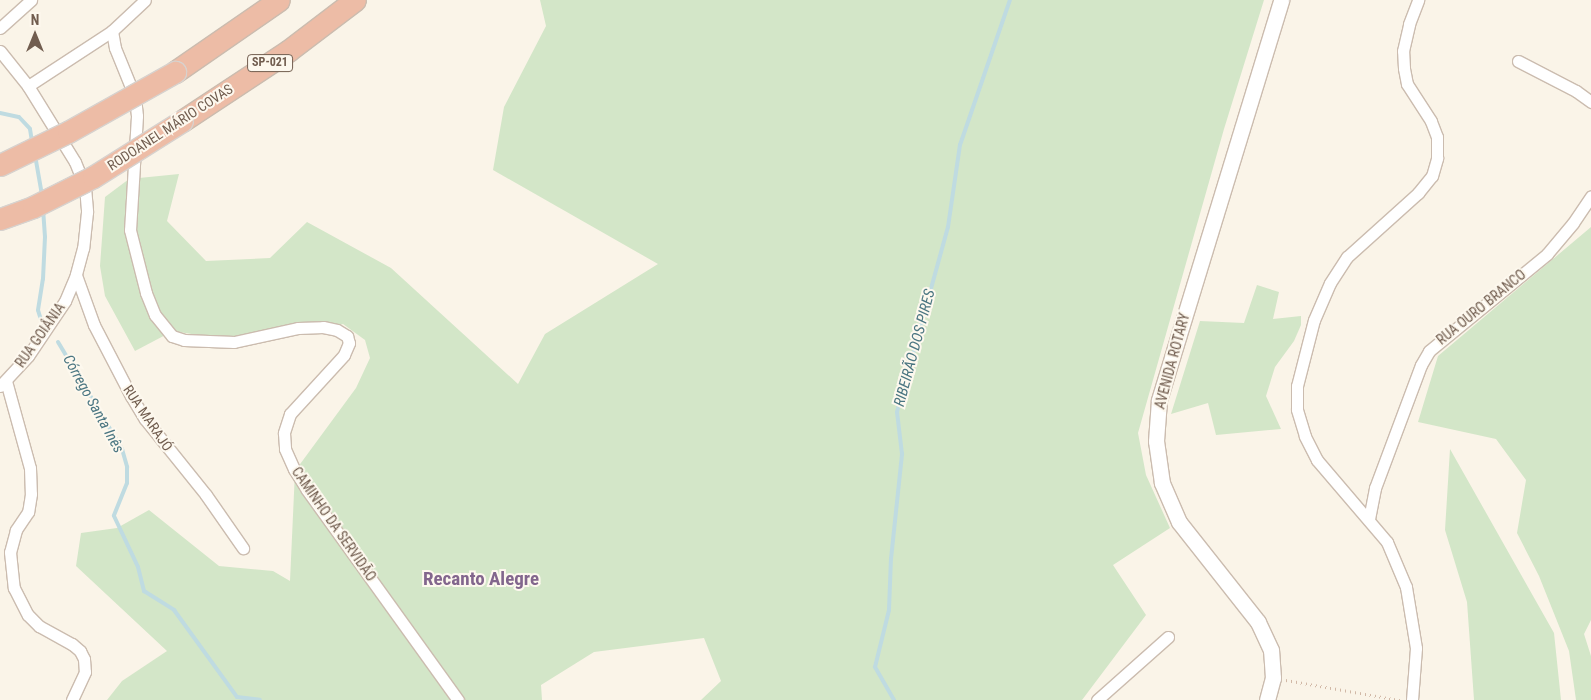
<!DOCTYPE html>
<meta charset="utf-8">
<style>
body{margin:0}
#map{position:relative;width:1591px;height:700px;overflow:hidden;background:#faf4e8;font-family:"Roboto Condensed",sans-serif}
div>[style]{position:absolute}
.green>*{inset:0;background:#d3e6c8}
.stream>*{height:4px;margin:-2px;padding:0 2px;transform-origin:2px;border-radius:2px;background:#bfdbe1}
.path>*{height:2.5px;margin-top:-1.25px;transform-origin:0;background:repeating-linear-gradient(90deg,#d1b8a6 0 1px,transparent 0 5px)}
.roads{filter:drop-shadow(1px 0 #cbbcaf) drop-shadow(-1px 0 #cbbcaf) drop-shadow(0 1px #cbbcaf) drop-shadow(0 -1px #cbbcaf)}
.minor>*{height:11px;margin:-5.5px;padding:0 5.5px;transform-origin:5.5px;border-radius:5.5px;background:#fff}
.tertiary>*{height:15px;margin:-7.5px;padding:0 7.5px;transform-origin:7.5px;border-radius:7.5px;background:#fff}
.motorway>*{height:21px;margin:-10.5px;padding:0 10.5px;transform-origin:10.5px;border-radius:10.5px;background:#edbca6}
.bridges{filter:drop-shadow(1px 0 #d7d2ce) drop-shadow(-1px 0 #d7d2ce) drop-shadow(0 1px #d7d2ce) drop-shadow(0 -1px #d7d2ce)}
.motorway-bridge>*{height:21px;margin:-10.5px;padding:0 10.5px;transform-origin:10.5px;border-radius:10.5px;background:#edbca6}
span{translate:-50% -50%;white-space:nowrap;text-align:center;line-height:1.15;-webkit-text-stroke:4px #fdf8ee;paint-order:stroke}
.shield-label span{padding:1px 4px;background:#fdf8ee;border:1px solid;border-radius:4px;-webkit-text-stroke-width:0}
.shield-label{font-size:12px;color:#715d4f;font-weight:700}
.street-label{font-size:14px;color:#715d4f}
.water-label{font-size:15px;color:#4b7682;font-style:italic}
.district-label{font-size:19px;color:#82668d;font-weight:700}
.north{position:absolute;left:10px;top:10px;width:50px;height:50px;-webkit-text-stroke:4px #fdf8ee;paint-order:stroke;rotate:0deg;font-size:14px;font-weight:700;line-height:20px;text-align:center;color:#715d4f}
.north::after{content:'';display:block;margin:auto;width:18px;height:22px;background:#715d4f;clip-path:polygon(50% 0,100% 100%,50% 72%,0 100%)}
</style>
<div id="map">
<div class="green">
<div style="clip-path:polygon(540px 0,1264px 0,1224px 129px,1138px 433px,1146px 475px,1170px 528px,1113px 565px,1146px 615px,1082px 700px,701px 700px,721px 681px,704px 638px,594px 652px,541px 685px,542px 700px,107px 700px,122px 681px,167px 651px,76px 566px,81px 533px,117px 528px,149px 510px,219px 566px,273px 571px,290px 581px,295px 471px,356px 388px,370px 358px,365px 340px,343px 324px,253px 344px,173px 331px,135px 351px,105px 296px,100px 266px,105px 197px,129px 179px,179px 174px,167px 221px,206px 261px,270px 258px,307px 222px,391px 268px,518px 384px,545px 334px,658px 264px,493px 170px,504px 107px,546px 26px)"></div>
<div style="clip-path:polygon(1591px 227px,1591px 620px,1584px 634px,1591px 656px,1591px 700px,1576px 700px,1569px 651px,1539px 576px,1517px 533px,1526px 480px,1496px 439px,1418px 422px,1438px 356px)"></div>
<div style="clip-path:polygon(1257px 285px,1279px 292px,1273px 319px,1301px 316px,1301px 325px,1294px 341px,1275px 367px,1266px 396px,1281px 429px,1216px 435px,1208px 403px,1171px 414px,1200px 321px,1244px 323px)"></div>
<div style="clip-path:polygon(1450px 449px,1554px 633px,1561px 700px,1474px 700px,1467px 602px,1445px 530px)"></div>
</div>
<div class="stream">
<div style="left:0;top:113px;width:19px;rotate:12deg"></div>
<div style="left:19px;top:117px;width:16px;rotate:47deg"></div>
<div style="left:30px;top:129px;width:12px;rotate:81deg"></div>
<div style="left:35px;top:155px;width:41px;rotate:80.1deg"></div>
<div style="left:41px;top:320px;width:10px;rotate:-107deg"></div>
<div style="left:38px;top:310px;width:31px;rotate:-81deg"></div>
<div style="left:43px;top:279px;width:42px;rotate:-87.3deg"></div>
<div style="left:45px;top:237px;width:27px;rotate:-94deg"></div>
<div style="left:58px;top:342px;width:125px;rotate:59.1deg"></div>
<div style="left:122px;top:449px;width:19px;rotate:74deg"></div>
<div style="left:127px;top:467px;width:16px;rotate:90deg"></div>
<div style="left:127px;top:483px;width:35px;rotate:112deg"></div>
<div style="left:114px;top:516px;width:56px;rotate:64.8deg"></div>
<div style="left:138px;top:567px;width:25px;rotate:76deg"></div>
<div style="left:144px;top:591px;width:36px;rotate:32deg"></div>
<div style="left:174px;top:610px;width:107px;rotate:54.1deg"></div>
<div style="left:237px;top:697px;width:23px;rotate:7deg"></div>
<div style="left:894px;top:700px;width:38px;rotate:-120deg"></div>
<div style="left:875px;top:667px;width:59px;rotate:-76.2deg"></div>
<div style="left:889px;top:610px;width:51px;rotate:-87.8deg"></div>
<div style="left:891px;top:559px;width:106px;rotate:-84deg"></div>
<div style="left:902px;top:454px;width:42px;rotate:-96.8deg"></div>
<div style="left:897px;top:412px;width:192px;rotate:-74.6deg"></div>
<div style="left:948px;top:227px;width:83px;rotate:-81.7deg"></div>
<div style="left:960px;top:145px;width:153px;rotate:-71deg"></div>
</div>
<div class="path">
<div style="left:1286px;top:680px;width:116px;rotate:10deg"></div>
</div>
<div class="roads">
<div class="minor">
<div style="left:0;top:28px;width:42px;rotate:-42.1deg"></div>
<div style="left:112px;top:31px;width:17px;rotate:80deg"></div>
<div style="left:115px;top:48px;width:53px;rotate:67.8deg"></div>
<div style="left:135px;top:97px;width:19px;rotate:84deg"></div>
<div style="left:137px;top:116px;width:114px;rotate:93.5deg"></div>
<div style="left:130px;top:230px;width:65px;rotate:75.7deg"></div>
<div style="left:146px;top:293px;width:24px;rotate:68deg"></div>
<div style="left:155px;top:315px;width:27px;rotate:51deg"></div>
<div style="left:172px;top:336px;width:13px;rotate:18deg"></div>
<div style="left:184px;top:340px;width:50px;rotate:2.3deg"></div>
<div style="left:234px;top:342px;width:66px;rotate:-12.3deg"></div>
<div style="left:298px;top:328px;width:25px;rotate:-2deg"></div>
<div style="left:323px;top:327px;width:14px;rotate:12deg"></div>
<div style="left:337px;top:330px;width:12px;rotate:31deg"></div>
<div style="left:347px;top:336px;width:7px;rotate:74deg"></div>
<div style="left:349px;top:343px;width:13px;rotate:113deg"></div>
<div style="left:344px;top:355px;width:80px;rotate:132.5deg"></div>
<div style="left:290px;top:414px;width:20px;rotate:108deg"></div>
<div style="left:284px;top:433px;width:16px;rotate:86deg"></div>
<div style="left:285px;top:449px;width:22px;rotate:66deg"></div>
<div style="left:294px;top:469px;width:25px;rotate:58deg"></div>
<div style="left:307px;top:490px;width:259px;rotate:54.3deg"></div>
<div style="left:0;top:51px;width:45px;rotate:51.3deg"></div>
<div style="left:28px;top:86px;width:89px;rotate:58.3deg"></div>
<div style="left:75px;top:162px;width:27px;rotate:68deg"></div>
<div style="left:85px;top:187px;width:25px;rotate:85deg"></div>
<div style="left:87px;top:212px;width:36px;rotate:96deg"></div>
<div style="left:83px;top:248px;width:28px;rotate:105deg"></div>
<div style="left:76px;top:275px;width:28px;rotate:113deg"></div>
<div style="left:65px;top:301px;width:66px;rotate:123.9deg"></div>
<div style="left:28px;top:356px;width:41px;rotate:133deg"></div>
<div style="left:1518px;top:61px;width:65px;rotate:27.3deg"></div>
<div style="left:1576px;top:91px;width:19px;rotate:36deg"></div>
<div style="left:28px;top:86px;width:100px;rotate:-33.2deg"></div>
<div style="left:112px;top:31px;width:45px;rotate:-43.2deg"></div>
<div style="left:76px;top:275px;width:53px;rotate:70.2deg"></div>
<div style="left:94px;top:325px;width:80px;rotate:62.5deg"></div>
<div style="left:131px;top:396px;width:27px;rotate:59deg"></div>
<div style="left:145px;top:419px;width:97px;rotate:51.2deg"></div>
<div style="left:206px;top:495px;width:65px;rotate:55.1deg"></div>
<div style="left:6px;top:381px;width:90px;rotate:74.6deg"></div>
<div style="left:30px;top:468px;width:26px;rotate:88deg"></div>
<div style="left:31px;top:494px;width:18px;rotate:99deg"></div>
<div style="left:28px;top:512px;width:22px;rotate:124deg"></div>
<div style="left:16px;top:530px;width:23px;rotate:105deg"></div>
<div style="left:10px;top:552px;width:36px;rotate:84deg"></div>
<div style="left:14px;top:588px;width:30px;rotate:63deg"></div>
<div style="left:28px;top:615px;width:16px;rotate:45deg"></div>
<div style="left:39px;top:626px;width:38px;rotate:29deg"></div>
<div style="left:72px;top:644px;width:11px;rotate:41deg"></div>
<div style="left:80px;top:651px;width:9px;rotate:63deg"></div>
<div style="left:84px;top:659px;width:13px;rotate:86deg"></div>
<div style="left:85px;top:672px;width:31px;rotate:115deg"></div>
<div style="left:1369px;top:519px;width:32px;rotate:-79deg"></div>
<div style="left:1375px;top:488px;width:131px;rotate:-69.5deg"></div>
<div style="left:1421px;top:365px;width:16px;rotate:-60deg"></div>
<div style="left:1429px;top:351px;width:153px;rotate:-39.4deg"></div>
<div style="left:1547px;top:254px;width:40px;rotate:-50deg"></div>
<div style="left:1573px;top:223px;width:32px;rotate:-56deg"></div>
<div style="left:1097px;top:700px;width:95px;rotate:-41.6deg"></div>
<div style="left:1412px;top:700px;width:52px;rotate:-85.6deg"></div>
<div style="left:1416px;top:648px;width:62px;rotate:-99.3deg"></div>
<div style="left:1406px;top:587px;width:49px;rotate:-112.9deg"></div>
<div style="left:1387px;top:542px;width:108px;rotate:-130.5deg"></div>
<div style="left:1317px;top:460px;width:27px;rotate:-117deg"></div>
<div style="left:1305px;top:436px;width:28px;rotate:-107deg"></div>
<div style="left:1297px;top:409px;width:23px;rotate:-90deg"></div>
<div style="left:1297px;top:386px;width:68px;rotate:-75.6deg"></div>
<div style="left:1314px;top:320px;width:40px;rotate:-66.6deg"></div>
<div style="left:1330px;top:283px;width:31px;rotate:-57deg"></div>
<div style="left:1347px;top:257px;width:96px;rotate:-42deg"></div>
<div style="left:1418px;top:193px;width:22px;rotate:-51deg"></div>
<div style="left:1432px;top:176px;width:19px;rotate:-74deg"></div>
<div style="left:1437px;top:158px;width:21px;rotate:-90deg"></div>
<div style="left:1437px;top:137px;width:17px;rotate:-111deg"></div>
<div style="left:1431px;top:121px;width:44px;rotate:-123deg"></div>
<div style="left:1407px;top:84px;width:16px;rotate:-101deg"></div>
<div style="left:1404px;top:68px;width:17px;rotate:-93deg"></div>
<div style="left:1403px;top:51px;width:28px;rotate:-77deg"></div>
<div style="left:1409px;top:24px;width:26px;rotate:-69deg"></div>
</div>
<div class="tertiary">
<div style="left:1267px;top:700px;width:23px;rotate:-75deg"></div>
<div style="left:1273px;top:678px;width:28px;rotate:-94deg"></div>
<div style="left:1271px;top:650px;width:31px;rotate:-115deg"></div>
<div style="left:1258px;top:622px;width:127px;rotate:-128.3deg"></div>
<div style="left:1179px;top:522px;width:43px;rotate:-113.6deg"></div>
<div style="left:1162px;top:483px;width:42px;rotate:-98.1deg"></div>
<div style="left:1156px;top:441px;width:41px;rotate:-85.8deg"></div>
<div style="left:1159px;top:400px;width:418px;rotate:-73deg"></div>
</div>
<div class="motorway">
<div style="left:175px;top:72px;width:126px;rotate:-34.7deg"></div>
<div style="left:182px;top:121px;width:127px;rotate:-33.4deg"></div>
<div style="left:288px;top:51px;width:84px;rotate:-37.3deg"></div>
</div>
</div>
<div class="bridges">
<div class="motorway-bridge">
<div style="left:0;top:165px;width:76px;rotate:-25.9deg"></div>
<div style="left:68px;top:132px;width:123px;rotate:-29.3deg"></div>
<div style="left:0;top:219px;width:35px;rotate:-20deg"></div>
<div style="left:33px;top:207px;width:67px;rotate:-26.6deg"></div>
<div style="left:93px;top:177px;width:105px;rotate:-32.2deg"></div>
</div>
</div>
<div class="shield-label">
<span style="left:270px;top:63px">SP-021</span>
</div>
<div class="street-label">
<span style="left:170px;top:127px;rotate:-33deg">RODOANEL MÁRIO COVAS</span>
<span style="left:1481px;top:307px;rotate:-39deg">RUA OURO BRANCO</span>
<span style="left:40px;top:335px;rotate:-55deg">RUA GOIÂNIA</span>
<span style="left:1172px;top:361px;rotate:-75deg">AVENIDA ROTARY</span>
<span style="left:148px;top:418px;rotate:56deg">RUA MARAJÓ</span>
<span style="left:334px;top:524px;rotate:55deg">CAMINHO DA SERVIDÃO</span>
</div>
<div class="water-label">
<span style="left:915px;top:348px;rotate:-75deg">RIBEIRÃO DOS PIRES</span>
<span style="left:93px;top:404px;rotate:61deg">Córrego Santa Inês</span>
</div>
<div class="district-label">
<span style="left:481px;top:579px">Recanto Alegre</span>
</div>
<div class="north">N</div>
</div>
